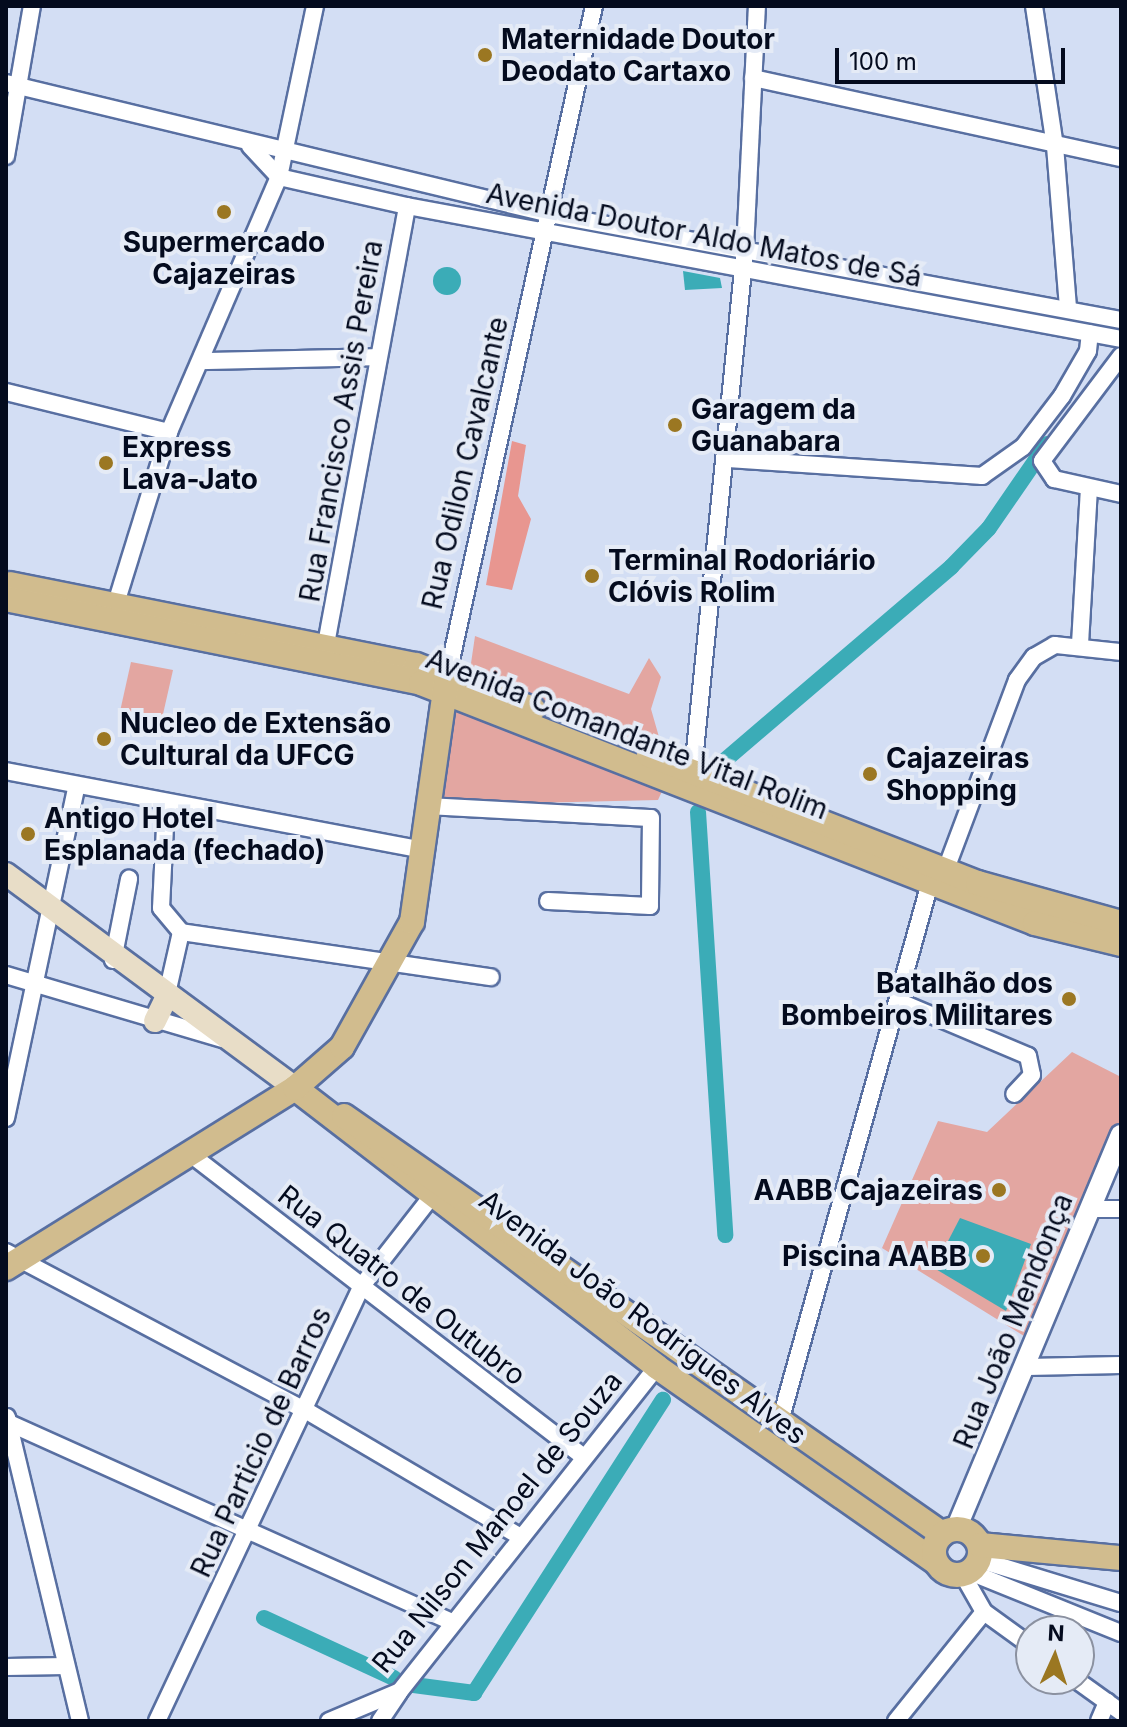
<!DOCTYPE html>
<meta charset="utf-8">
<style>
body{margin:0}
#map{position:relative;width:1127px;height:1727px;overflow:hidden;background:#d3def4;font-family:Inter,sans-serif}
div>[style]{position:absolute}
.green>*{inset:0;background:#e3a6a1}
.forest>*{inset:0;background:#e89690}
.water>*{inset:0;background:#3bacb7}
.round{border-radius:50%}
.canal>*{height:16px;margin:-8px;padding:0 8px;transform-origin:8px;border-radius:8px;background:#3bacb7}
.roads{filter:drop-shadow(2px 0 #586fa1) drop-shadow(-2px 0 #586fa1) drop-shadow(0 2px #586fa1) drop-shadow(0 -2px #586fa1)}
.minor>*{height:16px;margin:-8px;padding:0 8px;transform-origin:8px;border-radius:8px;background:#fff}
.tertiary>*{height:20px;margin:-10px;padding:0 10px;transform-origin:10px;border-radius:10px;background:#fff}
.secondary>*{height:22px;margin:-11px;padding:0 11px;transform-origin:11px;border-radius:11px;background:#e8ddc7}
.primary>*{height:24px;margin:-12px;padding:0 12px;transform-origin:12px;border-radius:12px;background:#d1bc8e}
.primary>.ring{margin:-12px;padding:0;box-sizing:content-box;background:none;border:24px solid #d1bc8e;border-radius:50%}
.dots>*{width:22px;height:22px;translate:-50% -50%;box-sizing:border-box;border:4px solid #e5ebf6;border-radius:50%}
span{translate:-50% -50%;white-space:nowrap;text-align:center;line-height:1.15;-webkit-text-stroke:8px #e5ebf6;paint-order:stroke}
.poi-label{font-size:28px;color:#040b1e;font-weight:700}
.left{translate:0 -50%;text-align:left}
.right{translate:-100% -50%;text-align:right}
.street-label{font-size:28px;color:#040b1e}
.frame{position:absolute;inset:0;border:8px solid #040b1e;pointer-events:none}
.north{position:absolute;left:1015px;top:1615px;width:80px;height:80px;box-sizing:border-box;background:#e5ebf6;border:2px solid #8b91a0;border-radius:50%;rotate:3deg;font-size:22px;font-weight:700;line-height:32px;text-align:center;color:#040b1e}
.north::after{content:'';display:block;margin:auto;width:28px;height:36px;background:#9b7722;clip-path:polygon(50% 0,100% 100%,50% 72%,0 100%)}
.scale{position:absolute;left:835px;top:48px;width:230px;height:36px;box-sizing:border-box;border:4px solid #040b1e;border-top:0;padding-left:10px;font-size:24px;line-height:28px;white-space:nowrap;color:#040b1e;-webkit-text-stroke:6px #e5ebf6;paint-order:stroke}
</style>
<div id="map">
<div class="green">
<div style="clip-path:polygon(475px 636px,629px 694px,649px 658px,661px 677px,651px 709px,663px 751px,469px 677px)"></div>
<div style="clip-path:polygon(131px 662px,173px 670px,161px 723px,119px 716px)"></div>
<div style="clip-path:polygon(453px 706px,663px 789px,658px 800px,436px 805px)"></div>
<div style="clip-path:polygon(1072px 1052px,1121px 1077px,1121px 1122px,1024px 1336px,882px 1248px,938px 1121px,987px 1132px)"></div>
</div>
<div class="forest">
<div style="clip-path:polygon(512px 441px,526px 445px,518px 496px,531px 519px,512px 590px,486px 585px)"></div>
</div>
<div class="water">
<div class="round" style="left:433px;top:267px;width:28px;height:28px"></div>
<div style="clip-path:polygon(683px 271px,720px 278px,722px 288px,685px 290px)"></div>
<div style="clip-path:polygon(960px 1218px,1031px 1244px,1006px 1311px,934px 1268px)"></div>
</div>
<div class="canal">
<div style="left:724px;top:761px;width:299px;rotate:-40.5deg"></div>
<div style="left:951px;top:567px;width:54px;rotate:-45.7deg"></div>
<div style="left:989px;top:528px;width:102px;rotate:-55.4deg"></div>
<div style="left:698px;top:812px;width:424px;rotate:86.3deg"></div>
<div style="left:264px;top:1618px;width:143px;rotate:24.8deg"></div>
<div style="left:406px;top:1684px;width:69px;rotate:7.5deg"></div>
<div style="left:474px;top:1693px;width:349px;rotate:-57.2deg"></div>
</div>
<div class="roads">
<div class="minor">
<div style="left:1034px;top:6px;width:142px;rotate:81.5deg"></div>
<div style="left:1055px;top:146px;width:164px;rotate:85.4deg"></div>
<div style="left:753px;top:78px;width:377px;rotate:12.3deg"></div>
<div style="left:6px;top:83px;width:564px;rotate:13.54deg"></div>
<div style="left:554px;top:215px;width:577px;rotate:10.49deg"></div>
<div style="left:250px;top:146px;width:42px;rotate:46.9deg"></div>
<div style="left:279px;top:177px;width:131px;rotate:12.8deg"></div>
<div style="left:407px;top:206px;width:726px;rotate:10.55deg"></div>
<div style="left:6px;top:156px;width:152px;rotate:-80.2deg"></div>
<div style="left:1121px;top:356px;width:131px;rotate:127deg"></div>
<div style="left:1042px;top:461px;width:22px;rotate:56deg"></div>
<div style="left:1054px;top:479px;width:69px;rotate:12.6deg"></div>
<div style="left:205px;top:361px;width:170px;rotate:-1.3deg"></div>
<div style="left:6px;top:392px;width:168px;rotate:13.8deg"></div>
<div style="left:728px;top:459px;width:255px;rotate:3.8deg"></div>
<div style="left:982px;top:476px;width:50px;rotate:-35.3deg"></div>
<div style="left:1023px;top:447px;width:64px;rotate:-52.6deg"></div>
<div style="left:1062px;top:396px;width:52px;rotate:-60deg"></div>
<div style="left:1088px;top:351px;width:18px;rotate:-84deg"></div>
<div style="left:113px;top:613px;width:189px;rotate:-72.8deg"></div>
<div style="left:169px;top:432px;width:278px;rotate:-66.7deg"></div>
<div style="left:279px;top:177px;width:175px;rotate:-78.1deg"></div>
<div style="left:326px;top:644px;width:445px;rotate:-79.5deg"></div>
<div style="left:1080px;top:644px;width:156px;rotate:-86.7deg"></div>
<div style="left:448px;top:674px;width:684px;rotate:-77.67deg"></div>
<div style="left:6px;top:771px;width:427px;rotate:10.7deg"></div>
<div style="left:693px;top:771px;width:524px;rotate:-84.3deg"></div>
<div style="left:745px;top:250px;width:244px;rotate:-87.2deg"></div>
<div style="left:166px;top:806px;width:102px;rotate:92.8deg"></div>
<div style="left:161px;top:908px;width:31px;rotate:50deg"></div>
<div style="left:181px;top:932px;width:313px;rotate:8.3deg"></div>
<div style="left:426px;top:806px;width:225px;rotate:3.1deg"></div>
<div style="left:651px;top:818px;width:88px;rotate:90.7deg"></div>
<div style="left:650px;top:906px;width:102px;rotate:-177.2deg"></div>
<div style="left:946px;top:869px;width:202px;rotate:-69.4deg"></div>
<div style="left:1017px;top:680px;width:29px;rotate:-54deg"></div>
<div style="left:1034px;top:657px;width:24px;rotate:-30deg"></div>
<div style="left:1055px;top:645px;width:66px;rotate:6.1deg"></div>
<div style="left:113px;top:960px;width:83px;rotate:-78.8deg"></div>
<div style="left:6px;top:975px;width:225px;rotate:16.5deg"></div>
<div style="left:166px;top:998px;width:68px;rotate:-77.2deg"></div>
<div style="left:898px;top:1001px;width:141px;rotate:22.9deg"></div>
<div style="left:1028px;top:1056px;width:19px;rotate:78deg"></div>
<div style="left:1032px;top:1075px;width:26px;rotate:133deg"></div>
<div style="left:6px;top:1118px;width:336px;rotate:-78deg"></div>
<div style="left:189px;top:1153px;width:498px;rotate:37.6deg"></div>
<div style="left:1089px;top:1209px;width:32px"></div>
<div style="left:6px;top:1252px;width:338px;rotate:27.9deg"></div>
<div style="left:305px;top:1410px;width:251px;rotate:30.5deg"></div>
<div style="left:1027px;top:1367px;width:94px;rotate:-1.2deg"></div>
<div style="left:7px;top:1417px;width:313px;rotate:76.5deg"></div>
<div style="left:9px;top:1423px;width:485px;rotate:24.2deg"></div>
<div style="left:779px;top:1425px;width:563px;rotate:-74.43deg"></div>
<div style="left:980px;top:1560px;width:147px;rotate:17deg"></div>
<div style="left:970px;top:1572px;width:163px;rotate:22deg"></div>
<div style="left:963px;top:1575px;width:43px;rotate:60.4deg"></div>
<div style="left:984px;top:1612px;width:58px;rotate:35.9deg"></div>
<div style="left:6px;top:1667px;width:60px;rotate:-1deg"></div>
<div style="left:1075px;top:1679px;width:57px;rotate:35.7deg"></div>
<div style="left:157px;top:1721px;width:480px;rotate:-64.8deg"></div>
<div style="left:361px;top:1287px;width:114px;rotate:-52.1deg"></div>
<div style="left:329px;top:1721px;width:77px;rotate:-22.9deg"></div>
<div style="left:400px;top:1691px;width:414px;rotate:-51.6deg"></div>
<div style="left:380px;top:1721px;width:34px;rotate:-56deg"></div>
<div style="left:896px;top:1721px;width:140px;rotate:-51.1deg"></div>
<div style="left:1099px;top:1721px;width:21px;rotate:-67deg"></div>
</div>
<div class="tertiary">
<div style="left:956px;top:1529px;width:427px;rotate:-67.3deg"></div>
</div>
<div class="secondary">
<div style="left:6px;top:874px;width:360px;rotate:36.5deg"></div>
<div style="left:155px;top:1021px;width:25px;rotate:-64deg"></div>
</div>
<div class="primary">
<div style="left:10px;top:584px;width:414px;rotate:11.3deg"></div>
<div style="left:416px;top:665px;width:125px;rotate:20.6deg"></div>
<div style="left:6px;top:599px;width:423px;rotate:11.4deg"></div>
<div style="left:421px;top:683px;width:659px;rotate:21.35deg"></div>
<div style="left:1035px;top:923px;width:89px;rotate:13.7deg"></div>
<div style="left:649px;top:755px;width:353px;rotate:21.3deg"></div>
<div style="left:978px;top:883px;width:148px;rotate:15.6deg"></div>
<div style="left:295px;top:1088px;width:457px;rotate:37.6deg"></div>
<div style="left:657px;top:1367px;width:340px;rotate:35deg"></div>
<div style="left:344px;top:1116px;width:730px;rotate:34.95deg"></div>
<div style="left:6px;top:1268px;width:340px;rotate:-31.9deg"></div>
<div style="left:295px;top:1088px;width:62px;rotate:-41.1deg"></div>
<div style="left:342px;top:1047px;width:143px;rotate:-60.8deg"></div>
<div style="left:412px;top:922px;width:248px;rotate:-81.9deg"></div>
<div class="ring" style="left:934px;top:1529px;width:22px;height:22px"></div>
<div style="left:980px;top:1545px;width:142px;rotate:5.3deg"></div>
</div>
</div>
<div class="dots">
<div style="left:485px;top:55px;background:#9b7722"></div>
<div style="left:224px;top:212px;background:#9b7722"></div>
<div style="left:675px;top:425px;background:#9b7722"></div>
<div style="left:106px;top:463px;background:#9b7722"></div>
<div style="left:592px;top:576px;background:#9b7722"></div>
<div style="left:104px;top:739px;background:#9b7722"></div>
<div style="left:870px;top:774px;background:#9b7722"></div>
<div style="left:28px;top:834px;background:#9b7722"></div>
<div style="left:1069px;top:999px;background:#9b7722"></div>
<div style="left:999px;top:1190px;background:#9b7722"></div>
<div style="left:983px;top:1256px;background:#9b7722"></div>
</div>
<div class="poi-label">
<span class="left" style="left:501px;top:55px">Maternidade Doutor<br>Deodato Cartaxo</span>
<span style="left:224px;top:258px">Supermercado<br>Cajazeiras</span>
<span class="left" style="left:691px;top:425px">Garagem da<br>Guanabara</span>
<span class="left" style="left:122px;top:463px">Express<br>Lava-Jato</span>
<span class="left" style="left:608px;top:576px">Terminal Rodoriário<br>Clóvis Rolim</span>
<span class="left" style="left:120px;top:739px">Nucleo de Extensão<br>Cultural da UFCG</span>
<span class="left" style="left:886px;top:774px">Cajazeiras<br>Shopping</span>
<span class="left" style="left:44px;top:834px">Antigo Hotel<br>Esplanada (fechado)</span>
<span class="right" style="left:1053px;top:999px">Batalhão dos<br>Bombeiros Militares</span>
<span class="right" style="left:983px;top:1190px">AABB Cajazeiras</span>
<span class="right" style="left:967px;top:1256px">Piscina AABB</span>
</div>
<div class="street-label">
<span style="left:704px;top:235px;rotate:11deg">Avenida Doutor Aldo Matos de Sá</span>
<span style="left:341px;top:421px;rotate:-80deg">Rua Francisco Assis Pereira</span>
<span style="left:465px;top:463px;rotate:-77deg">Rua Odilon Cavalcante</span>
<span style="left:627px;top:734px;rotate:21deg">Avenida Comandante Vital Rolim</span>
<span style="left:402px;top:1285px;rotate:38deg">Rua Quatro de Outubro</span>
<span style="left:643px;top:1317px;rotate:37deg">Avenida João Rodrigues Alves</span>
<span style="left:1013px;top:1321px;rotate:-68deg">Rua João Mendonça</span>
<span style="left:261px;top:1442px;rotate:-65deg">Rua Particio de Barros</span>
<span style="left:497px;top:1522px;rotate:-51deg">Rua Nilson Manoel de Souza</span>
</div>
<div class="frame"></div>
<div class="north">N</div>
<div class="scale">100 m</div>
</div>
